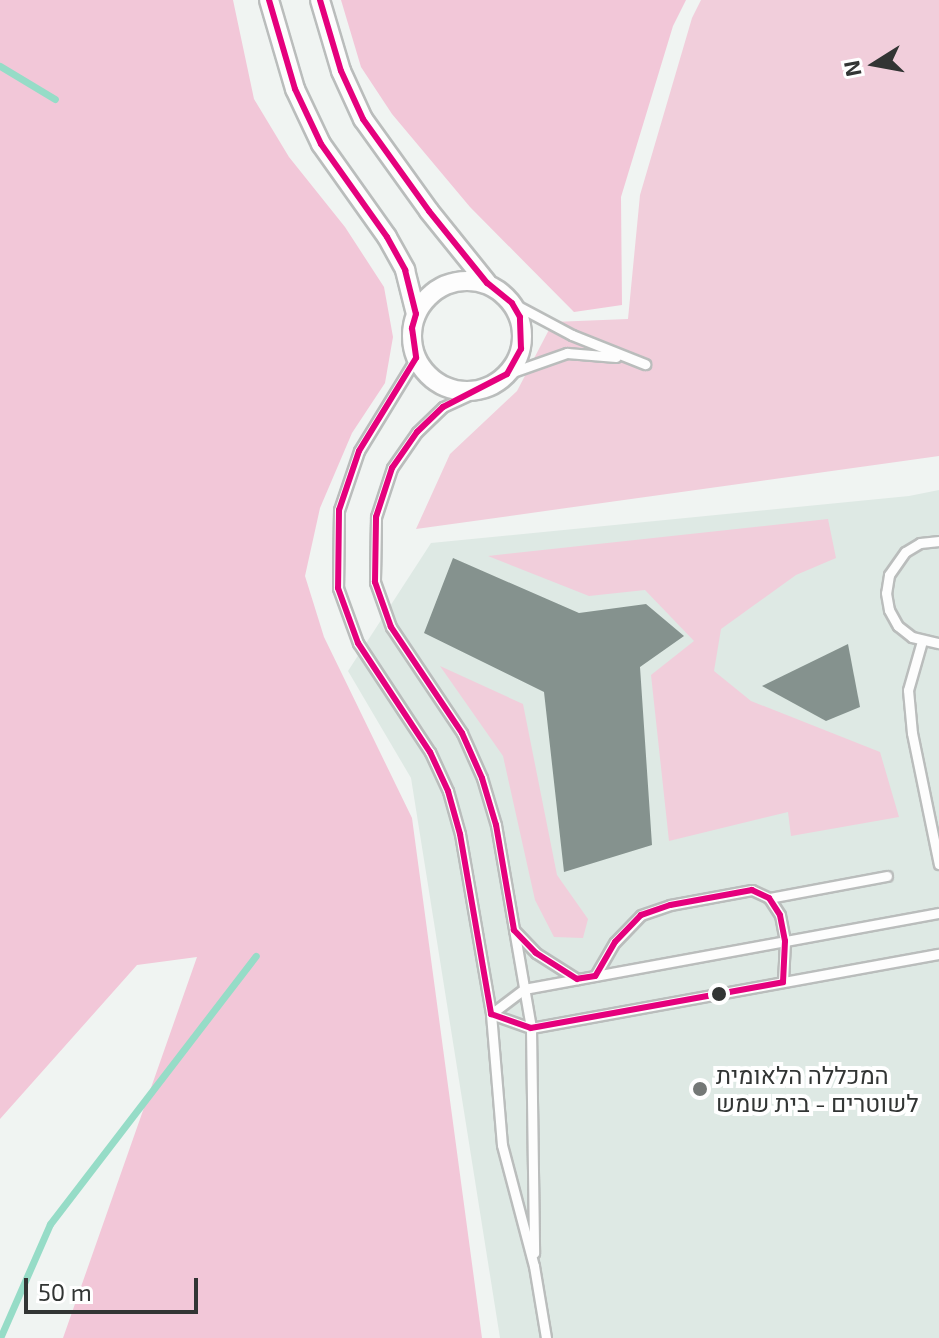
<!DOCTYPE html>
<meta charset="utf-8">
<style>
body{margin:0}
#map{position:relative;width:939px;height:1338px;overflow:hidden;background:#f0f4f2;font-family:"Exo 2",Heebo,sans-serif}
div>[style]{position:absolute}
.built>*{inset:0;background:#dee9e4}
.green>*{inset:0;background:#f1cedb}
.forest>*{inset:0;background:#f2c7d8}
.stream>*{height:7px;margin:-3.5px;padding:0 3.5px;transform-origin:3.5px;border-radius:3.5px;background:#96dcc7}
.building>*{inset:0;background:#85928e}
.roads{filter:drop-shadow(2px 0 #babdbc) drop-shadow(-2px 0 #babdbc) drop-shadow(0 2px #babdbc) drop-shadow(0 -2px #babdbc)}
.service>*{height:9px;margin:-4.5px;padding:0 4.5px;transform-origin:4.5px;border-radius:4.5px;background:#fdfdfd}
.minor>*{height:18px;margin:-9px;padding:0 9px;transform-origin:9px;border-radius:9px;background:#fdfdfd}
.minor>.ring{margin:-9px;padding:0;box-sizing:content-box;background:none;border:18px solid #fdfdfd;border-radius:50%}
.bus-1>*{height:6px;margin:-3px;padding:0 3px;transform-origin:3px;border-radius:3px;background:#e5007d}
.dots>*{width:22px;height:22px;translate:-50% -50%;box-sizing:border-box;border:4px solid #fff;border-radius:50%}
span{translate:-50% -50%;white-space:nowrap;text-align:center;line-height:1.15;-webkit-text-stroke:8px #fff;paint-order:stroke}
.poi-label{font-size:24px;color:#323534}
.left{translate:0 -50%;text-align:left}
.north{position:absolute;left:835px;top:24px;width:80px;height:80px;-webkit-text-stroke:6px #fff;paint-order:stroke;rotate:259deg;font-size:22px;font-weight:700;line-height:32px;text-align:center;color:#323534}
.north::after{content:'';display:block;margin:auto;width:28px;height:36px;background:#323534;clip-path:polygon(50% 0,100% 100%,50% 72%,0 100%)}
.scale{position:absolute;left:24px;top:1278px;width:174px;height:36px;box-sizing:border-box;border:4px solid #323534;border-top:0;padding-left:10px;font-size:24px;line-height:28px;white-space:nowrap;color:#323534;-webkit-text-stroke:6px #fff;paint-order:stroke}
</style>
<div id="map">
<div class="built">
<div style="clip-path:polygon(939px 490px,939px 1338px,500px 1338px,411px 778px,348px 671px,431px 543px,909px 496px)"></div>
</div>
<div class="green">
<div style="clip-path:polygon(701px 0,939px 0,939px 456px,416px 529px,450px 454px,517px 391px,553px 322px,628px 319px,640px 195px,692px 18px)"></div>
<div style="clip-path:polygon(828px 519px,836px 558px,796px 575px,721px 629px,714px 671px,751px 701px,880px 752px,899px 817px,791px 836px,788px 812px,669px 841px,651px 675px,694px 641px,645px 590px,589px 596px,488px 556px)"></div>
<div style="clip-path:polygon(440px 666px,523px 704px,557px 875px,588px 919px,583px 938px,554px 937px,535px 900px,503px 756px)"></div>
</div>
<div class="forest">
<div style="clip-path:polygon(0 0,233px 0,254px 99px,289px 157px,345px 227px,384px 287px,393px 337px,385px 383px,352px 433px,320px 508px,305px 576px,324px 637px,412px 818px,482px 1338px,63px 1338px,197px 957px,137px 965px,0 1119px)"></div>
<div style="clip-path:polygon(341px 0,686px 0,673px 26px,621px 197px,622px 305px,574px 312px,470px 207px,392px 114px,361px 67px)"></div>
</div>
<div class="stream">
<div style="left:0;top:66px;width:64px;rotate:31deg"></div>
<div style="left:0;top:1338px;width:124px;rotate:-66.3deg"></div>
<div style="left:50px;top:1224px;width:338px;rotate:-52.5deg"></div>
</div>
<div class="building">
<div style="clip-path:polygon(453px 558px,579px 613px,646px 604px,684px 636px,640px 667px,652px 845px,564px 872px,544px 692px,424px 633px)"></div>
<div style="clip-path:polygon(848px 644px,860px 707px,826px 721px,762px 686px)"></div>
</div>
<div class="roads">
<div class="service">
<div style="left:512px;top:303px;width:68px;rotate:28.1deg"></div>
<div style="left:572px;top:335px;width:79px;rotate:21.7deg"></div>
<div style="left:416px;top:358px;width:109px;rotate:121.5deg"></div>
<div style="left:359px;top:451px;width:62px;rotate:108.7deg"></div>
<div style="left:339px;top:510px;width:78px;rotate:90.7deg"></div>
<div style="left:338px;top:588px;width:59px;rotate:70deg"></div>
<div style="left:358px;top:643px;width:131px;rotate:56.6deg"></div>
<div style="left:430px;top:752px;width:43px;rotate:65.2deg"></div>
<div style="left:448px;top:791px;width:45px;rotate:74.4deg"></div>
<div style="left:460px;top:834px;width:183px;rotate:80.2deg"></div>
<div style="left:491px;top:1014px;width:131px;rotate:85.2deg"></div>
<div style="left:502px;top:1145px;width:125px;rotate:75.2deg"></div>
<div style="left:534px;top:1266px;width:73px;rotate:80.5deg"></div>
<div style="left:507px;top:374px;width:64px;rotate:-19.3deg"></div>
<div style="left:567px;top:353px;width:49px;rotate:4.7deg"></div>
<div style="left:482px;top:389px;width:43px;rotate:155.2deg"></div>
<div style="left:443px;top:407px;width:36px;rotate:136deg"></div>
<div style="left:417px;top:432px;width:44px;rotate:124.8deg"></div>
<div style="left:392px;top:468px;width:52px;rotate:108.1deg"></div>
<div style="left:376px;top:517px;width:65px;rotate:90.9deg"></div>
<div style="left:375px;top:582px;width:48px;rotate:70.4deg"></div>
<div style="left:391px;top:627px;width:128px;rotate:56.2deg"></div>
<div style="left:462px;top:733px;width:49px;rotate:66deg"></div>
<div style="left:482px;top:778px;width:49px;rotate:73.4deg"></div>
<div style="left:496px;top:825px;width:206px;rotate:80.2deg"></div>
<div style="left:531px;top:1028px;width:225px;rotate:89.2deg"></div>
<div style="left:939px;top:541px;width:19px;rotate:174deg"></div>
<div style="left:920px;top:543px;width:17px;rotate:149deg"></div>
<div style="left:905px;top:552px;width:28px;rotate:125deg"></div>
<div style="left:889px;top:575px;width:18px;rotate:99deg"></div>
<div style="left:886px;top:593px;width:17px;rotate:80deg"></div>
<div style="left:889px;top:610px;width:18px;rotate:61deg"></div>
<div style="left:898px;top:626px;width:18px;rotate:38deg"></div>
<div style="left:912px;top:637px;width:28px;rotate:13deg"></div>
<div style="left:922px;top:641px;width:51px;rotate:105.9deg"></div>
<div style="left:908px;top:690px;width:43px;rotate:84.7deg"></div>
<div style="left:912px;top:733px;width:134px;rotate:78.4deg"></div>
<div style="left:769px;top:898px;width:120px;rotate:-10.6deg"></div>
<div style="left:514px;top:930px;width:32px;rotate:46deg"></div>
<div style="left:536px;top:953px;width:49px;rotate:32.4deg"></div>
<div style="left:595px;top:976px;width:39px;rotate:-60deg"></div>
<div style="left:615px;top:942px;width:37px;rotate:-46deg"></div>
<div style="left:641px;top:915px;width:31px;rotate:-19deg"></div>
<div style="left:670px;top:905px;width:83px;rotate:-10.4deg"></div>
<div style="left:752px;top:890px;width:19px;rotate:25deg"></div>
<div style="left:769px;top:898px;width:20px;rotate:57deg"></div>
<div style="left:780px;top:915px;width:26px;rotate:79deg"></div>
<div style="left:785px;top:941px;width:41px;rotate:92.8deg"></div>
<div style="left:491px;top:1014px;width:41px;rotate:-37.1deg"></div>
<div style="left:524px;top:989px;width:422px;rotate:-10.4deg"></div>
<div style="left:491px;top:1014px;width:42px;rotate:19.3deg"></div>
<div style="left:531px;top:1028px;width:415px;rotate:-10.3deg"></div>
</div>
<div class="minor">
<div style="left:269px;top:0;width:93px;rotate:73.7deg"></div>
<div style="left:295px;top:89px;width:61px;rotate:64.7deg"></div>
<div style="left:321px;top:144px;width:114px;rotate:54.6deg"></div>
<div style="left:387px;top:237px;width:38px;rotate:61deg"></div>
<div style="left:405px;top:270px;width:45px;rotate:76deg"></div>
<div style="left:320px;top:0;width:74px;rotate:73.5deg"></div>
<div style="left:341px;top:71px;width:53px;rotate:65.4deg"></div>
<div style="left:363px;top:119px;width:113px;rotate:54.3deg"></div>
<div style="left:429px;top:211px;width:92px;rotate:51.1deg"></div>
<div class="ring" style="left:412px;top:281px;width:92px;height:92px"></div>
</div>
</div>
<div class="bus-1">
<div style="left:269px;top:0;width:93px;rotate:73.7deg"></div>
<div style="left:295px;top:89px;width:61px;rotate:64.7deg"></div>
<div style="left:321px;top:144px;width:114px;rotate:54.6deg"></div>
<div style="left:387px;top:237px;width:38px;rotate:61deg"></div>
<div style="left:405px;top:270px;width:45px;rotate:76deg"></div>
<div style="left:416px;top:314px;width:15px;rotate:106deg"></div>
<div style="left:412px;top:328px;width:30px;rotate:82deg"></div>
<div style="left:416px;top:358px;width:109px;rotate:121.5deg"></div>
<div style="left:359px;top:451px;width:62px;rotate:108.7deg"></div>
<div style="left:339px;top:510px;width:78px;rotate:90.7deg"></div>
<div style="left:338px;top:588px;width:59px;rotate:70deg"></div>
<div style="left:358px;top:643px;width:131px;rotate:56.6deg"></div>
<div style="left:430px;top:752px;width:43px;rotate:65.2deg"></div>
<div style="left:448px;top:791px;width:45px;rotate:74.4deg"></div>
<div style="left:460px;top:834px;width:183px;rotate:80.2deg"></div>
<div style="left:491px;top:1014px;width:42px;rotate:19.3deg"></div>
<div style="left:531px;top:1028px;width:256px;rotate:-10.3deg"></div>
<div style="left:783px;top:982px;width:41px;rotate:-87.2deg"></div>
<div style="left:785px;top:941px;width:26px;rotate:-101deg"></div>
<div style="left:780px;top:915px;width:20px;rotate:-123deg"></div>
<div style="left:769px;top:898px;width:19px;rotate:-155deg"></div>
<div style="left:752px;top:890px;width:83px;rotate:169.6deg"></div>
<div style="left:670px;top:905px;width:31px;rotate:161deg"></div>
<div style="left:641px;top:915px;width:37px;rotate:134deg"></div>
<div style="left:615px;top:942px;width:39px;rotate:120deg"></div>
<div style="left:595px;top:976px;width:18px;rotate:171deg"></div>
<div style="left:577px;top:979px;width:49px;rotate:-147.6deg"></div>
<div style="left:536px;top:953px;width:32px;rotate:-134deg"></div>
<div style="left:514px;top:930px;width:107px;rotate:-99.7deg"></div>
<div style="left:496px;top:825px;width:49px;rotate:-106.6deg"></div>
<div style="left:482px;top:778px;width:49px;rotate:-114deg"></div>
<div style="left:462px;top:733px;width:128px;rotate:-123.8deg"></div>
<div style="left:391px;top:627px;width:48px;rotate:-109.6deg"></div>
<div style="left:375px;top:582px;width:65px;rotate:-89.1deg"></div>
<div style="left:376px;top:517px;width:52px;rotate:-71.9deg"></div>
<div style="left:392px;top:468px;width:44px;rotate:-55.2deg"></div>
<div style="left:417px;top:432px;width:36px;rotate:-44deg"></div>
<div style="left:443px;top:407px;width:72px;rotate:-27.3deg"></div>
<div style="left:507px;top:374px;width:29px;rotate:-61deg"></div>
<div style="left:521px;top:349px;width:32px;rotate:-92deg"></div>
<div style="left:520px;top:317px;width:16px;rotate:-120deg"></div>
<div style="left:512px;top:303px;width:32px;rotate:-141deg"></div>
<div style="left:487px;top:283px;width:92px;rotate:-128.9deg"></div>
<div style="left:429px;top:211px;width:113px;rotate:-125.7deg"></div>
<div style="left:363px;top:119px;width:53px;rotate:-114.6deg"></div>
<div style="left:341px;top:71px;width:74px;rotate:-106.5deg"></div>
</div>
<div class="dots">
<div style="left:719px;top:994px;background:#323534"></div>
<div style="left:700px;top:1089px;background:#747876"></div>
</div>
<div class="poi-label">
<span class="left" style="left:716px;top:1089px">המכללה הלאומית<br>לשוטרים - בית שמש</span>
</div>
<div class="north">N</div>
<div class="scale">50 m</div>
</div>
